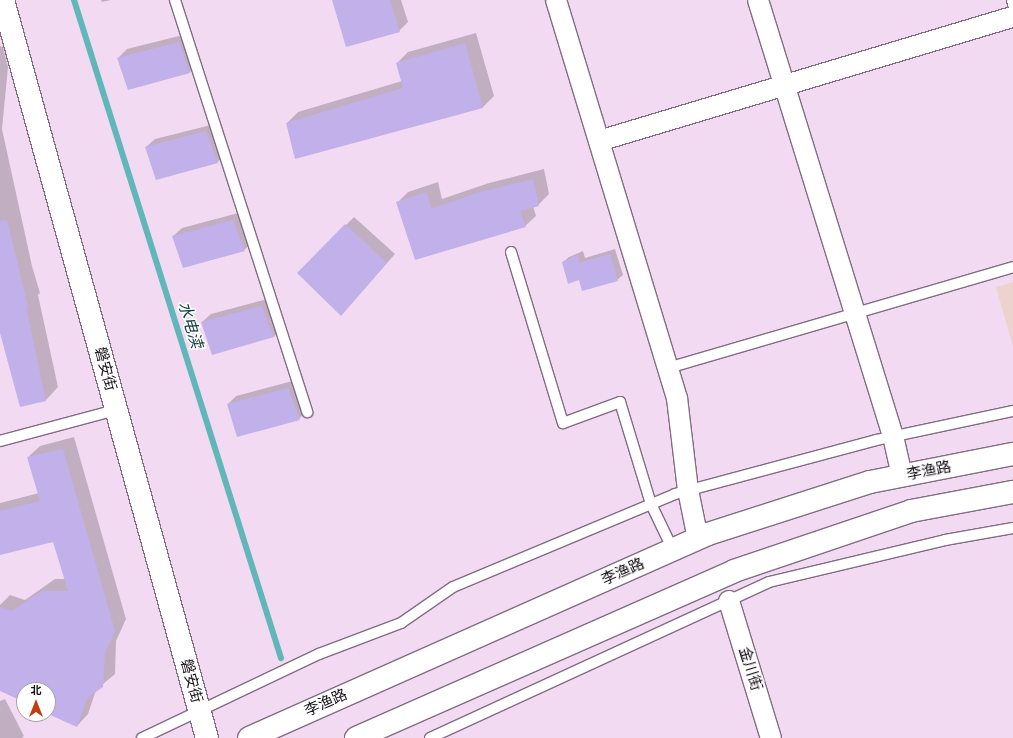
<!DOCTYPE html>
<meta charset="utf-8">
<style>
body{margin:0}
#map{position:relative;width:1013px;height:738px;overflow:hidden;background:#f2dbf2;font-family:Karla,"Noto Sans SC",sans-serif}
div>[style]{position:absolute}
.commercial>*{inset:0;background:#edd3cd}
.shadow>*{inset:0;background:#0003}
.stream>*{height:6px;margin:-3px;padding:0 3px;transform-origin:3px;border-radius:3px;background:#60b6b8}
.building>*{inset:0;background:#c2b0ea}
.roads{filter:drop-shadow(1px 0 #826d82) drop-shadow(-1px 0 #826d82) drop-shadow(0 1px #826d82) drop-shadow(0 -1px #826d82)}
.lane>*{height:10px;margin:-5px;padding:0 5px;transform-origin:5px;border-radius:5px;background:#fff}
.street>*{height:20px;margin:-10px;padding:0 10px;transform-origin:10px;border-radius:10px;background:#fff}
.secondary>*{height:22px;margin:-11px;padding:0 11px;transform-origin:11px;border-radius:11px;background:#fff}
span{translate:-50% -50%;white-space:nowrap;text-align:center;line-height:1.15;-webkit-text-stroke:3px #fff;paint-order:stroke}
.street-label{font-size:15px;color:#1a121a}
.water-label{font-size:16px;color:#143d3e;font-style:italic}
.north{position:absolute;left:16px;top:682px;width:40px;height:40px;box-sizing:border-box;background:#fff;border:1px solid #a3a0a3;border-radius:50%;rotate:0deg;font-size:11px;font-weight:700;line-height:16px;text-align:center;color:#1a121a}
.north::after{content:'';display:block;margin:auto;width:14px;height:18px;background:#c43c0e;clip-path:polygon(50% 0,100% 100%,50% 72%,0 100%)}
</style>
<div id="map">
<div class="commercial">
<div style="clip-path:polygon(1013px 282px,1013px 347px,996px 287px)"></div>
</div>
<div class="shadow">
<div style="clip-path:polygon(101px 0,111px 0,102px 2px)"></div>
<div style="clip-path:polygon(333px 0,401px 0,408px 22px,399px 31px)"></div>
<div style="clip-path:polygon(476px 33px,494px 96px,483px 107px,296px 158px,287px 123px,298px 112px,402px 81px,397px 63px,408px 52px)"></div>
<div style="clip-path:polygon(187px 34px,198px 64px,190px 72px,128px 89px,118px 58px,127px 49px)"></div>
<div style="clip-path:polygon(0 46px,3px 47px,8px 67px,2px 129px,32px 266px,40px 293px,38px 295px,58px 387px,46px 400px,0 329px)"></div>
<div style="clip-path:polygon(215px 124px,226px 153px,218px 162px,156px 179px,146px 147px,155px 139px)"></div>
<div style="clip-path:polygon(544px 169px,549px 194px,538px 205px,533px 206px,536px 216px,525px 226px,397px 203px,408px 192px,438px 182px,442px 199px,489px 183px)"></div>
<div style="clip-path:polygon(242px 212px,253px 242px,244px 250px,173px 236px,182px 228px)"></div>
<div style="clip-path:polygon(354px 217px,395px 254px,341px 315px,298px 273px)"></div>
<div style="clip-path:polygon(615px 249px,623px 275px,617px 280px,579px 279px,563px 262px,569px 257px,583px 251px,585px 258px)"></div>
<div style="clip-path:polygon(271px 298px,282px 328px,274px 337px,202px 322px,211px 314px)"></div>
<div style="clip-path:polygon(296px 380px,307px 410px,299px 419px,228px 404px,236px 396px)"></div>
<div style="clip-path:polygon(74px 437px,126px 619px,116px 641px,115px 674px,96px 690px,88px 714px,77px 726px,48px 712px,48px 690px,24px 690px,24px 701px,0 690px,0 605px,10px 595px,25px 600px,55px 579px,66px 579px,54px 540px,0 554px,0 503px,39px 493px,28px 457px,40px 446px)"></div>
<div style="clip-path:polygon(5px 699px,24px 736px,22px 738px,0 738px,0 701px)"></div>
</div>
<div class="stream">
<div style="left:74px;top:0;width:690px;rotate:72.54deg"></div>
</div>
<div class="building">
<div style="clip-path:polygon(332px 0,390px 0,400px 32px,346px 47px)"></div>
<div style="clip-path:polygon(179px 42px,190px 73px,128px 90px,117px 58px)"></div>
<div style="clip-path:polygon(465px 43px,483px 108px,295px 159px,286px 123px,403px 88px,396px 63px)"></div>
<div style="clip-path:polygon(206px 131px,218px 163px,156px 180px,145px 147px)"></div>
<div style="clip-path:polygon(533px 179px,539px 206px,520px 211px,526px 227px,415px 260px,396px 202px,427px 192px,431px 209px,477px 193px)"></div>
<div style="clip-path:polygon(7px 220px,28px 306px,26px 307px,46px 401px,20px 407px,0 333px,0 221px)"></div>
<div style="clip-path:polygon(233px 220px,245px 251px,183px 268px,172px 236px)"></div>
<div style="clip-path:polygon(345px 224px,387px 263px,341px 316px,297px 273px)"></div>
<div style="clip-path:polygon(610px 254px,618px 281px,582px 291px,579px 280px,568px 284px,562px 262px,578px 255px,579px 263px)"></div>
<div style="clip-path:polygon(262px 306px,274px 337px,212px 355px,201px 322px)"></div>
<div style="clip-path:polygon(288px 388px,300px 420px,237px 437px,227px 404px)"></div>
<div style="clip-path:polygon(63px 449px,115px 631px,105px 653px,103px 687px,87px 698px,77px 727px,48px 714px,48px 690px,24px 690px,24px 702px,0 691px,0 607px,12px 611px,42px 591px,68px 591px,53px 542px,0 555px,0 511px,40px 501px,27px 457px)"></div>
</div>
<div class="roads">
<div class="lane">
<div style="left:175px;top:0;width:433px;rotate:72.2deg"></div>
<div style="left:1012px;top:0;width:4px;rotate:76deg"></div>
<div style="left:511px;top:252px;width:179px;rotate:73.1deg"></div>
<div style="left:563px;top:423px;width:61px;rotate:-20.2deg"></div>
<div style="left:620px;top:402px;width:107px;rotate:73.1deg"></div>
<div style="left:651px;top:504px;width:51px;rotate:64.4deg"></div>
<div style="left:668px;top:368px;width:359px;rotate:-16.3deg"></div>
<div style="left:0;top:441px;width:120px;rotate:-15deg"></div>
<div style="left:142px;top:738px;width:196px;rotate:-25.4deg"></div>
<div style="left:319px;top:654px;width:88px;rotate:-20.7deg"></div>
<div style="left:401px;top:623px;width:63px;rotate:-34.7deg"></div>
<div style="left:453px;top:587px;width:241px;rotate:-22.7deg"></div>
<div style="left:675px;top:494px;width:208px;rotate:-15deg"></div>
<div style="left:876px;top:440px;width:140px;rotate:-12deg"></div>
<div style="left:430px;top:738px;width:373px;rotate:-24.7deg"></div>
<div style="left:769px;top:582px;width:181px;rotate:-13.4deg"></div>
<div style="left:945px;top:540px;width:69px;rotate:-10deg"></div>
</div>
<div class="street">
<div style="left:556px;top:0;width:416px;rotate:73.1deg"></div>
<div style="left:677px;top:398px;width:93px;rotate:83.2deg"></div>
<div style="left:688px;top:490px;width:50px;rotate:78.5deg"></div>
<div style="left:758px;top:0;width:456px;rotate:72.8deg"></div>
<div style="left:893px;top:436px;width:41px;rotate:77.3deg"></div>
<div style="left:599px;top:141px;width:432px;rotate:-16.7deg"></div>
<div style="left:729px;top:601px;width:143px;rotate:73deg"></div>
</div>
<div class="secondary">
<div style="left:3px;top:0;width:766px;rotate:74.55deg"></div>
<div style="left:249px;top:738px;width:502px;rotate:-23.96deg"></div>
<div style="left:708px;top:534px;width:170px;rotate:-17.8deg"></div>
<div style="left:870px;top:482px;width:146px;rotate:-11.1deg"></div>
<div style="left:356px;top:738px;width:413px;rotate:-23.8deg"></div>
<div style="left:734px;top:571px;width:187px;rotate:-18.7deg"></div>
<div style="left:911px;top:511px;width:104px;rotate:-10.6deg"></div>
</div>
</div>
<div class="street-label">
<span style="left:105px;top:369px;rotate:75deg">磐安街</span>
<span style="left:929px;top:471px;rotate:-11deg">李渔路</span>
<span style="left:623px;top:572px;rotate:-24deg">李渔路</span>
<span style="left:750px;top:669px;rotate:73deg">金川街</span>
<span style="left:191px;top:681px;rotate:75deg">磐安街</span>
<span style="left:326px;top:703px;rotate:-24deg">李渔路</span>
</div>
<div class="water-label">
<span style="left:190px;top:325px;rotate:73deg">水电渎</span>
</div>
<div class="north">北</div>
</div>
